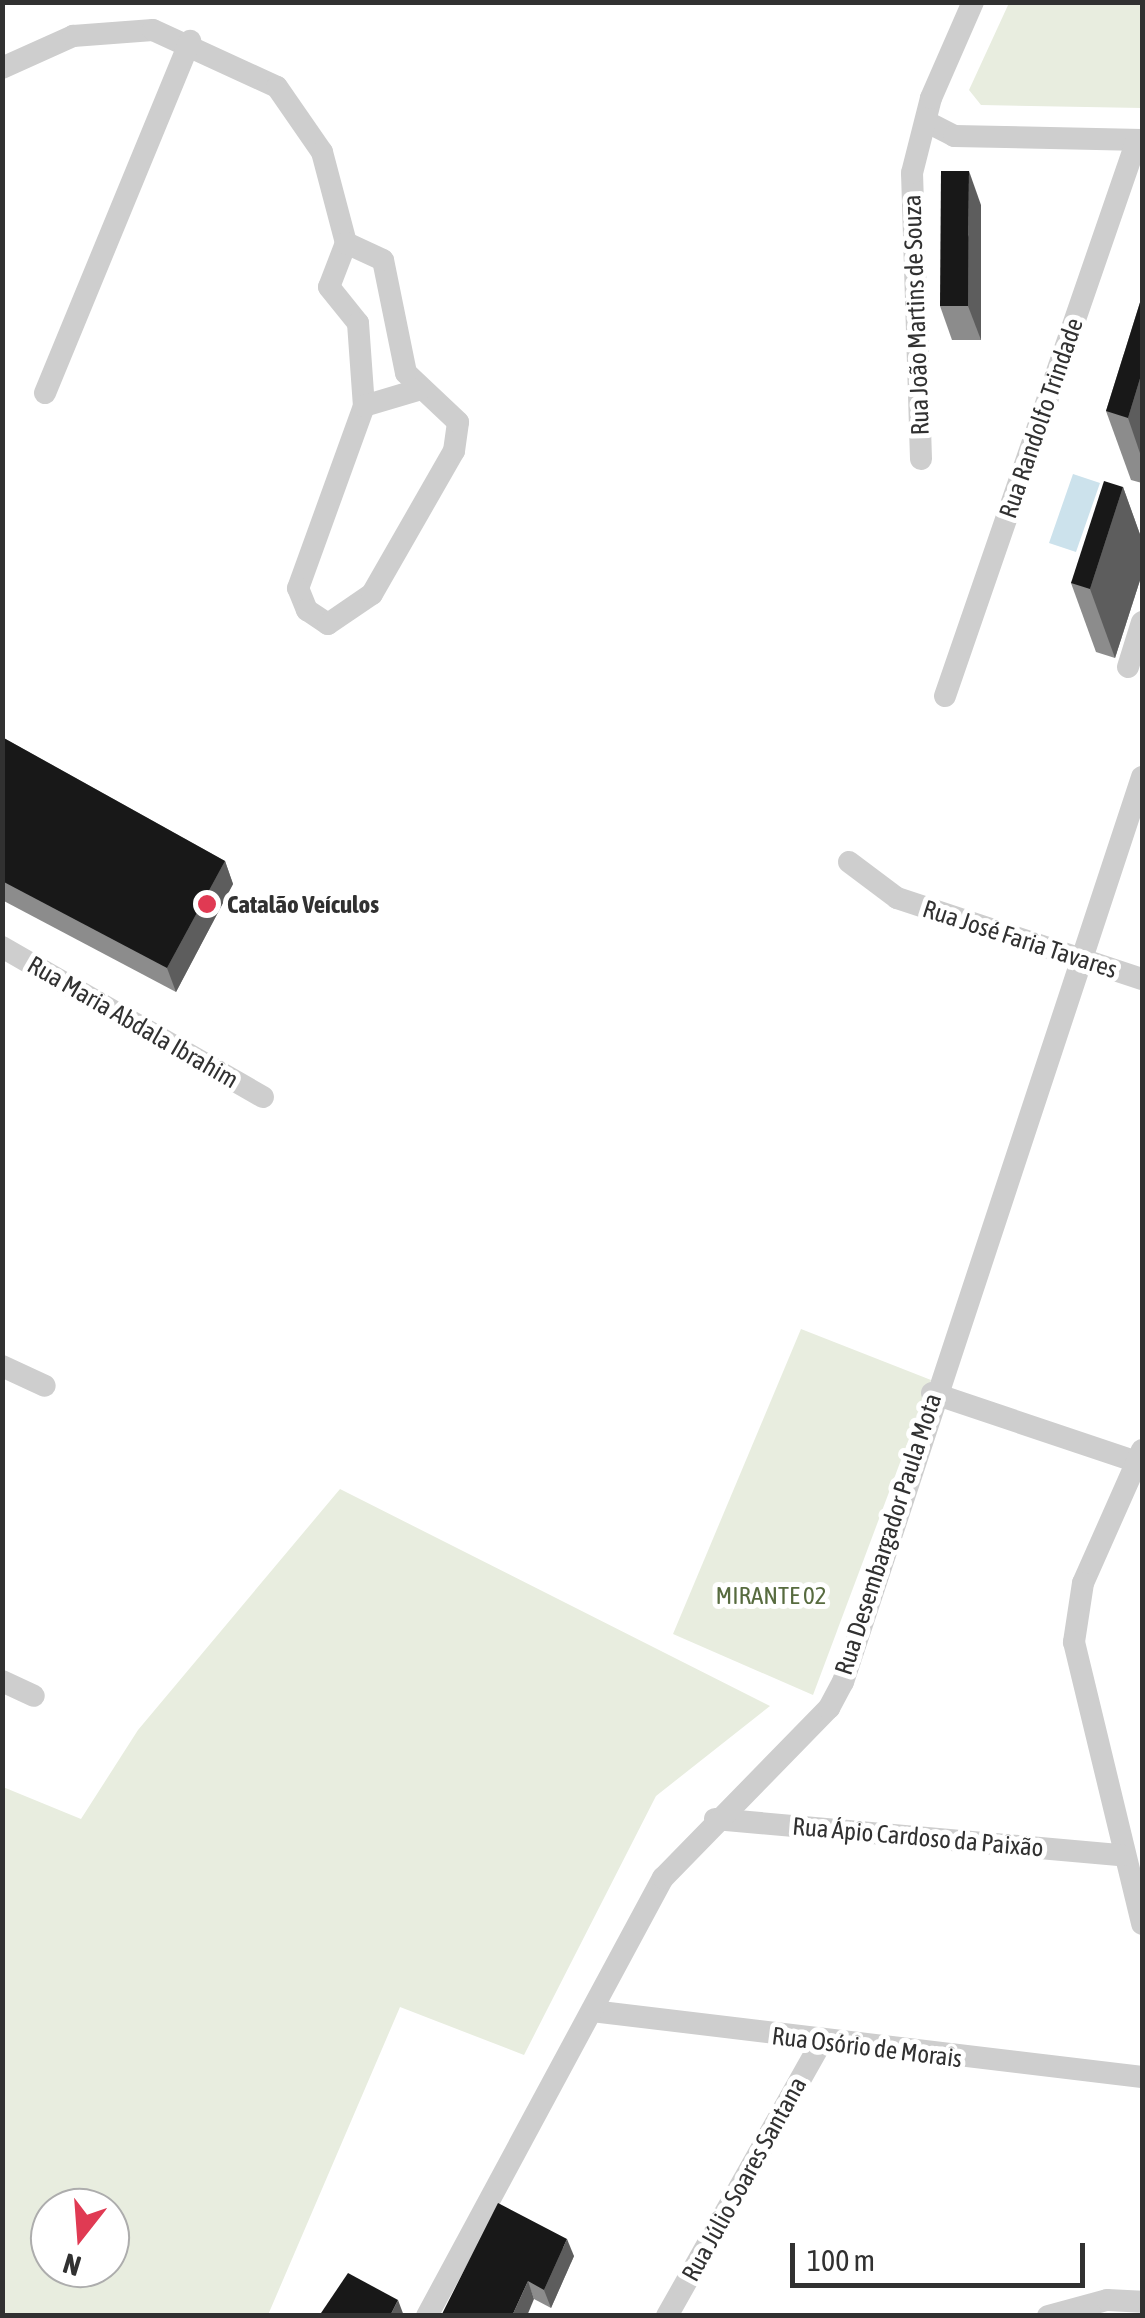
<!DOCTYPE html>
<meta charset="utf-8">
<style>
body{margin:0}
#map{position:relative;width:1145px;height:2318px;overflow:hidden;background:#fff;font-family:"Asap Condensed",sans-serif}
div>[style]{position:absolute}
.green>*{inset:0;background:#e8eddf}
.water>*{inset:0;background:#cce2ec}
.minor>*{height:22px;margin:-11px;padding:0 11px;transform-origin:11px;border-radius:11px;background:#cecece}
.wall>*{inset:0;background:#8c8c8c}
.shaded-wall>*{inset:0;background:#5d5d5d}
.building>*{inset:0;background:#181818}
.dots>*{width:28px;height:28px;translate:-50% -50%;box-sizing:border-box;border:5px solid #fff;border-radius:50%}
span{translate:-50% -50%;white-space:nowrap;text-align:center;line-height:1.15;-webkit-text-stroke:10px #fff;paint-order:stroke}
.street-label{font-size:25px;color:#313131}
.poi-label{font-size:25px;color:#313131;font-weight:700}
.left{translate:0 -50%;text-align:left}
.park-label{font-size:25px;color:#576b3f}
.frame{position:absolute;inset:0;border:5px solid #313131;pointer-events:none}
.north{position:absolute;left:30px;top:2188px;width:100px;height:100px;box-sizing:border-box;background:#fff;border:2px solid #adadad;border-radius:50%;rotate:197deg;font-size:28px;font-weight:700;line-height:40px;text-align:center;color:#313131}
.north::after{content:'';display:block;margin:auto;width:35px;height:45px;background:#e03a53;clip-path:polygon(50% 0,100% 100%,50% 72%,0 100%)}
.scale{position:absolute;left:790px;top:2243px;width:295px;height:45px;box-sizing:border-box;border:5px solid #313131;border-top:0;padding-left:12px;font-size:30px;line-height:35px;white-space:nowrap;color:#313131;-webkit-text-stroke:8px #fff;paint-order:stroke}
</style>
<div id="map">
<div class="green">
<div style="clip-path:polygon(1009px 3px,1142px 3px,1142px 108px,981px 105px,969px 90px)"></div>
<div style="clip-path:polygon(801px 1329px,931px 1380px,813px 1695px,673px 1634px)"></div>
<div style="clip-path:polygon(evenodd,340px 1489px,770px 1706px,656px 1796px,524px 2055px,400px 2007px,268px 2315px,3px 2315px,3px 1787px,81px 1819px,138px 1730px,340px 1489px,50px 2208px,110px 2208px,110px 2268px,50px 2268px,50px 2208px)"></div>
</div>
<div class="water">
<div style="clip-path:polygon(1073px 474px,1100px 483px,1076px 552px,1049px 543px)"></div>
</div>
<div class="minor">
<div style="left:2px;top:68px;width:78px;rotate:-24.3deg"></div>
<div style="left:73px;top:36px;width:80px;rotate:-4.3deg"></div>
<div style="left:153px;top:30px;width:136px;rotate:24.7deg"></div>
<div style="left:277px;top:87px;width:79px;rotate:55.3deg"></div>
<div style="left:322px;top:152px;width:94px;rotate:75.2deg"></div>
<div style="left:346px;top:243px;width:47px;rotate:111.1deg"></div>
<div style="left:329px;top:287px;width:46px;rotate:51.1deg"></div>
<div style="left:358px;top:323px;width:83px;rotate:85.9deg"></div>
<div style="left:364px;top:406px;width:194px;rotate:109.9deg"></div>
<div style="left:298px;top:588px;width:24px;rotate:68deg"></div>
<div style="left:307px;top:610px;width:25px;rotate:34deg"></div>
<div style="left:328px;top:624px;width:53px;rotate:-34.3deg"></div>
<div style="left:372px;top:594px;width:165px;rotate:-60.2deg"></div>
<div style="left:454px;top:451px;width:29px;rotate:-82deg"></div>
<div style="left:458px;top:422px;width:71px;rotate:-136.7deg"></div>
<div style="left:406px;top:373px;width:115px;rotate:-101.5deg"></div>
<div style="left:383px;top:260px;width:41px;rotate:-155.3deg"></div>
<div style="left:929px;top:123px;width:28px;rotate:27deg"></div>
<div style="left:954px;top:136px;width:188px;rotate:1.2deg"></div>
<div style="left:45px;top:393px;width:381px;rotate:-67.6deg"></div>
<div style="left:364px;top:406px;width:59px;rotate:-16.6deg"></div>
<div style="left:921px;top:459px;width:286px;rotate:-91.8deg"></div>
<div style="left:912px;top:173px;width:77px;rotate:-75.8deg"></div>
<div style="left:931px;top:98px;width:105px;rotate:-66.4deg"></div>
<div style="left:1128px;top:667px;width:47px;rotate:-72.7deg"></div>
<div style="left:945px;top:696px;width:588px;rotate:-70.95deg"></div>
<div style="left:849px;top:862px;width:60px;rotate:36.9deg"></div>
<div style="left:897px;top:898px;width:258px;rotate:18.3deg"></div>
<div style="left:2px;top:947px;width:301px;rotate:29.9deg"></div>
<div style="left:2px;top:1366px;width:47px;rotate:24.9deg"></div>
<div style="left:932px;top:1393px;width:216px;rotate:18.6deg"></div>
<div style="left:1142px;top:1450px;width:145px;rotate:113.9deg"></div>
<div style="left:1083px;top:1583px;width:60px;rotate:98.7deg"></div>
<div style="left:1074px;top:1642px;width:290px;rotate:76.4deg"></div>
<div style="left:2px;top:1681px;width:35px;rotate:25deg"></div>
<div style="left:715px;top:1819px;width:408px;rotate:5.1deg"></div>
<div style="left:592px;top:2011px;width:554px;rotate:6.84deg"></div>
<div style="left:427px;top:2316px;width:498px;rotate:-61.7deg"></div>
<div style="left:663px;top:1878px;width:238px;rotate:-45.7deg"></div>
<div style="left:829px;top:1708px;width:30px;rotate:-62deg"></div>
<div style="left:843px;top:1682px;width:953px;rotate:-71.72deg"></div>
<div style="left:667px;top:2316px;width:313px;rotate:-60.6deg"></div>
<div style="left:1048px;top:2316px;width:61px;rotate:-15.2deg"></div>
<div style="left:1107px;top:2300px;width:35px;rotate:3deg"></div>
</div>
<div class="wall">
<div style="clip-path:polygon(981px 205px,981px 340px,952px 340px,940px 306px)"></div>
<div style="clip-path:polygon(1142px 296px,1142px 483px,1131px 480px,1106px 411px)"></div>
<div style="clip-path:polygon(1123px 487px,1142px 540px,1142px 574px,1115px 658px,1096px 652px,1071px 583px)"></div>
<div style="clip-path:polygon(2px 737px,225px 861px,233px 884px,176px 992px,2px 900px)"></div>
<div style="clip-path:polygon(498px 2203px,574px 2256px,551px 2308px,534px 2299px)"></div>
</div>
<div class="shaded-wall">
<div style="clip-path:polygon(969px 171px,981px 205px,981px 340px,968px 306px)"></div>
<div style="clip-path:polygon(1142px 372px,1142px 459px,1128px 418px)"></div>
<div style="clip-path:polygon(1123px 487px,1142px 540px,1142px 574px,1115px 658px,1090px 589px)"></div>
<div style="clip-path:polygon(225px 861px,233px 884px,176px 992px,167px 968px)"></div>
<div style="clip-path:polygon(567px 2239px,574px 2256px,551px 2308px,544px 2290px)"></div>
<div style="clip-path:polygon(528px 2281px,534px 2299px,527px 2316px,512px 2316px)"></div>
<div style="clip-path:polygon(398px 2300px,404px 2316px,390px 2316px)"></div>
</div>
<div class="building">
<div style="clip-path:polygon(941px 171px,969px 171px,968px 306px,940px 306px)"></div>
<div style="clip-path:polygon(1142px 296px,1142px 372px,1128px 418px,1106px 411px)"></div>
<div style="clip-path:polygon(1104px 481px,1123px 487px,1090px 589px,1071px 583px)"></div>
<div style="clip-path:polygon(2px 737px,225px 861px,167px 968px,2px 881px)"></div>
<div style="clip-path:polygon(498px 2203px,567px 2239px,544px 2290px,528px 2281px,512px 2316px,441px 2316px)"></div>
<div style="clip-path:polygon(348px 2273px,398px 2300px,390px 2316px,319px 2316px)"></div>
</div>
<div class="dots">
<div style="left:207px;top:904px;background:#e03a53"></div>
</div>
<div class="street-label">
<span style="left:916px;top:315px;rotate:-92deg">Rua João Martins de Souza</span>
<span style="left:1041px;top:418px;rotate:-71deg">Rua Randolfo Trindade</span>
<span style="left:1020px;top:939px;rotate:18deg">Rua José Faria Tavares</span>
<span style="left:133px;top:1022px;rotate:30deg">Rua Maria Abdala Ibrahim</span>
<span style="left:888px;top:1534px;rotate:-72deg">Rua Desembargador Paula Mota</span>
<span style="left:918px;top:1837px;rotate:5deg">Rua Ápio Cardoso da Paixão</span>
<span style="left:867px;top:2047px;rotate:7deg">Rua Osório de Morais</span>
<span style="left:744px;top:2179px;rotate:-61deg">Rua Júlio Soares Santana</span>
</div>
<div class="poi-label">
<span class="left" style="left:227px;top:904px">Catalão Veículos</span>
</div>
<div class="park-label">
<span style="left:771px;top:1595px">MIRANTE 02</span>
</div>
<div class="frame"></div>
<div class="north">N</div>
<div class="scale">100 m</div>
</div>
